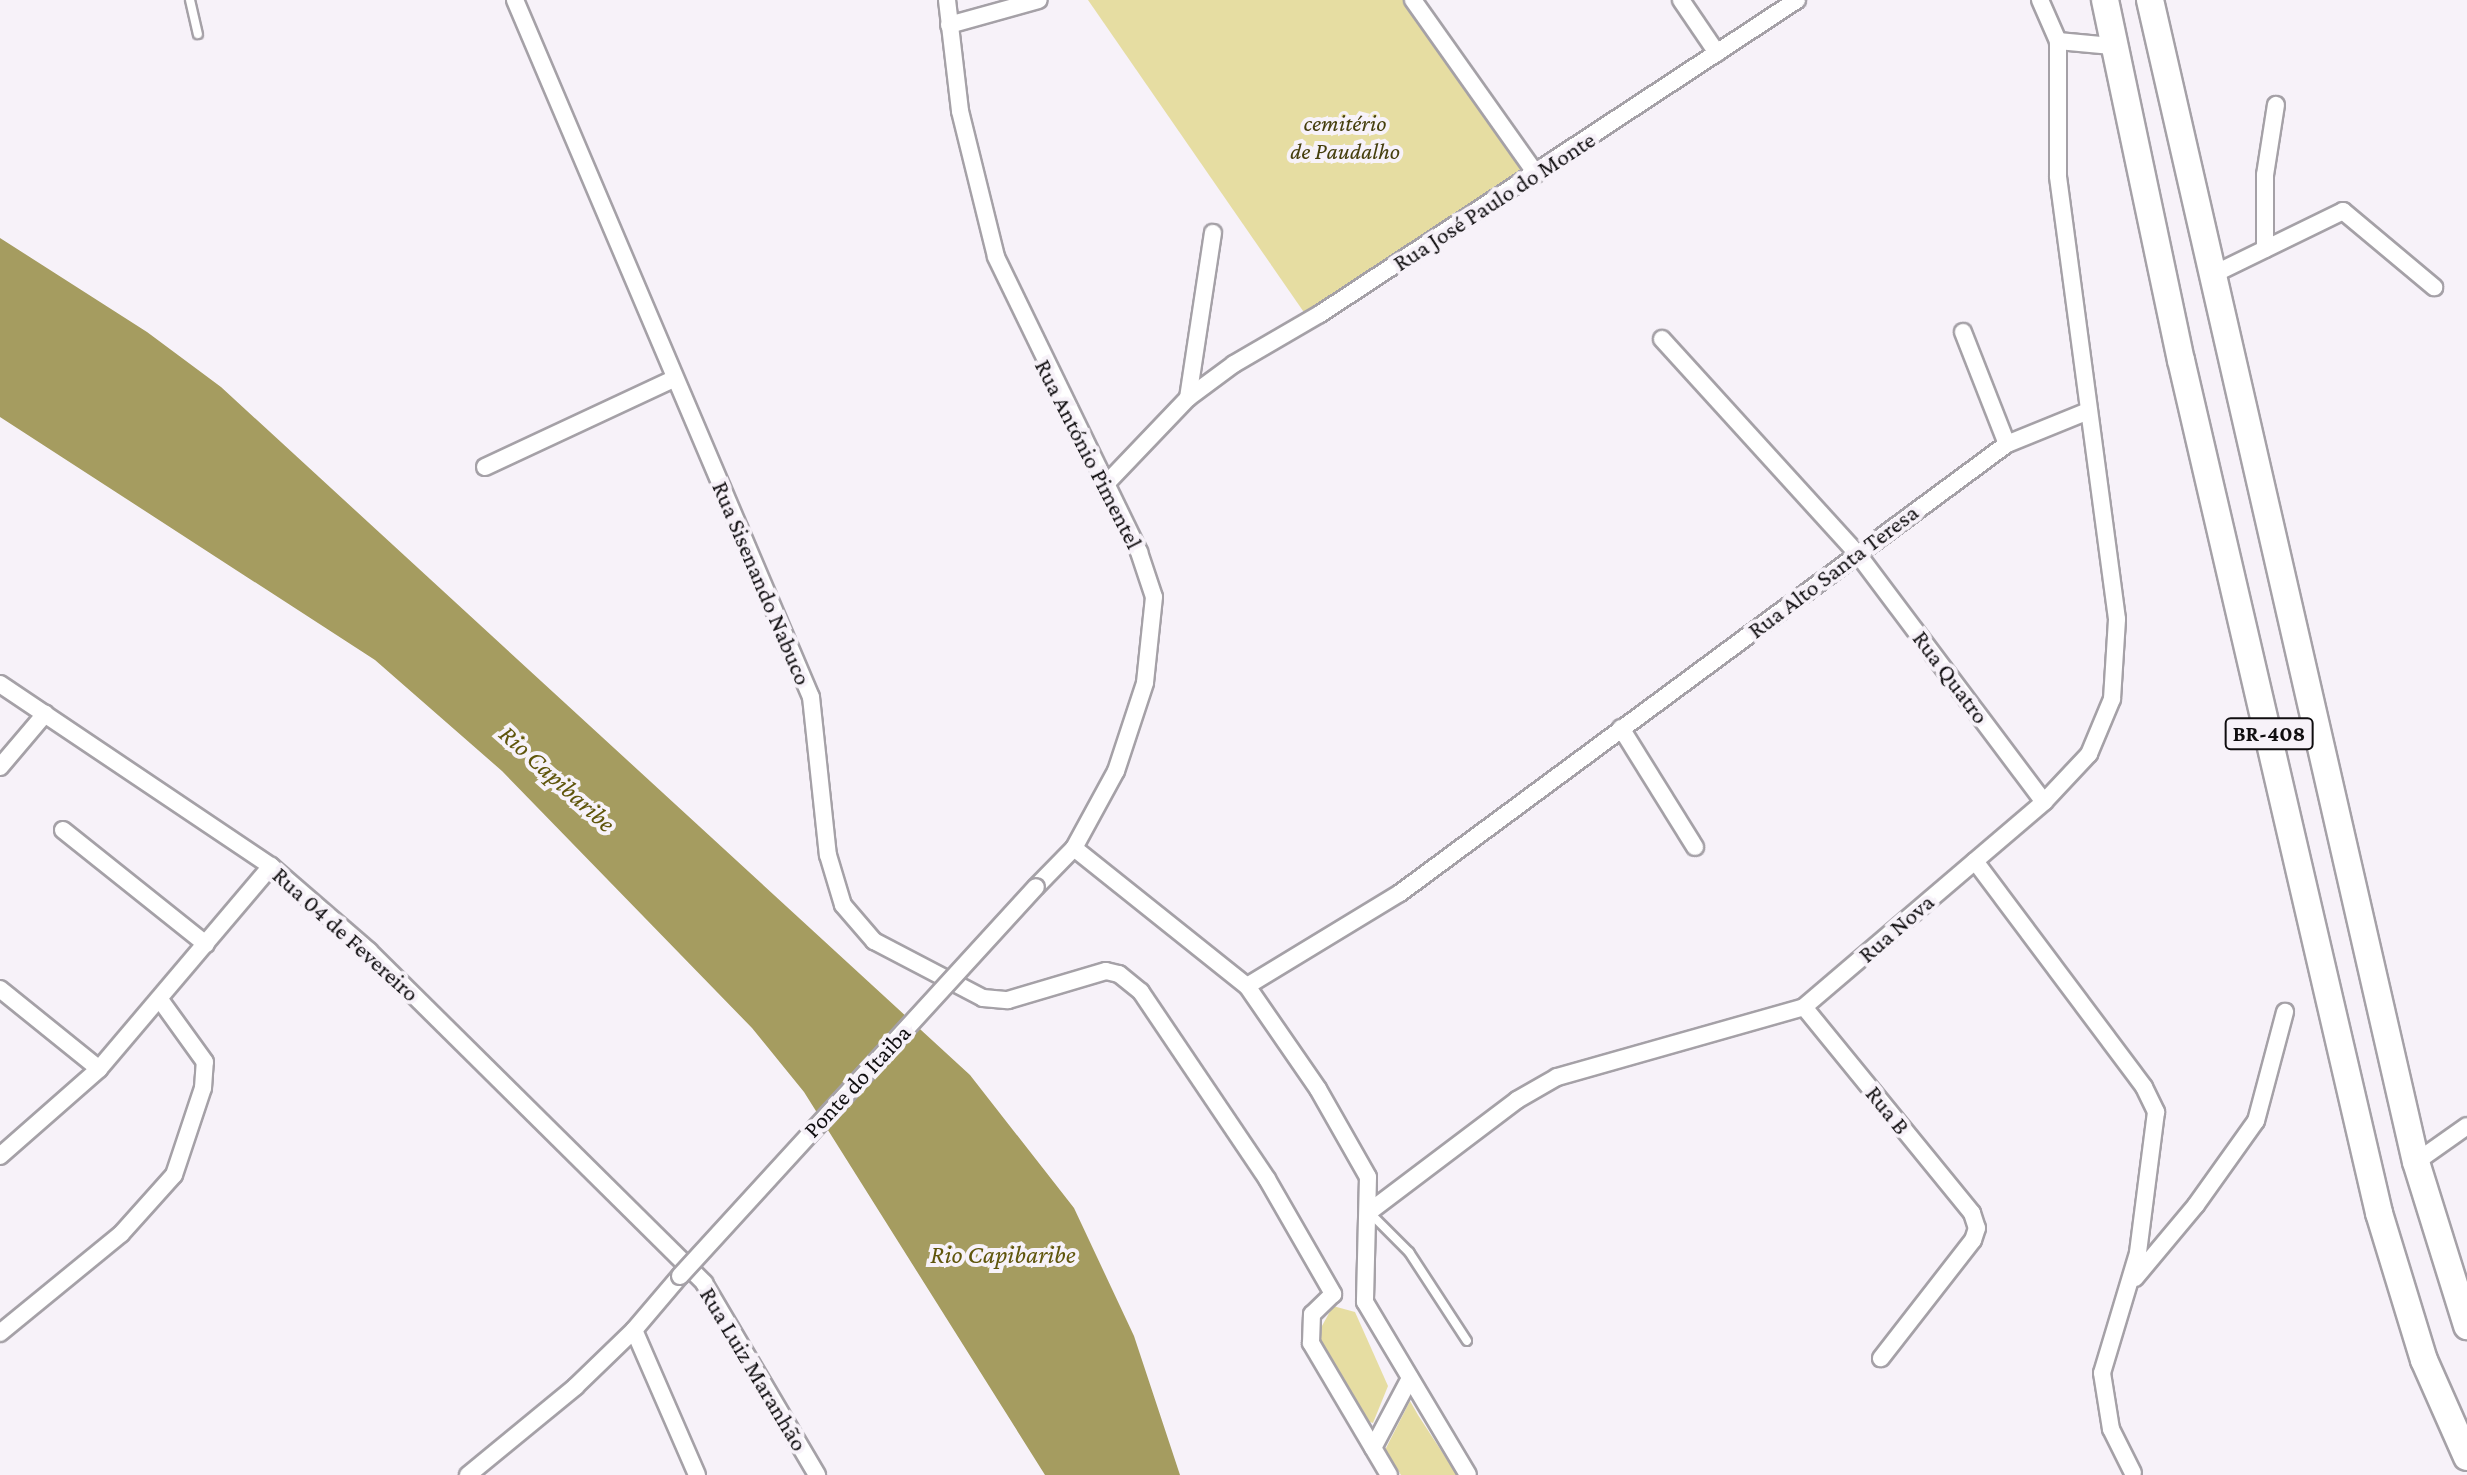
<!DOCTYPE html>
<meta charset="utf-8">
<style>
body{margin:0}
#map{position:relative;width:2467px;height:1475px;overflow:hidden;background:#f7f2f9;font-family:"Crimson Pro",serif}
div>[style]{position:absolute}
.green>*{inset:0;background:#e6dda2}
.water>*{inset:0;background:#a59c60}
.roads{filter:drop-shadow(2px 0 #a5a1a7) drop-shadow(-2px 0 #a5a1a7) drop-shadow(0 2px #a5a1a7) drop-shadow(0 -2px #a5a1a7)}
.service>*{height:8px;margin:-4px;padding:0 4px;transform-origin:4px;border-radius:4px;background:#fff}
.minor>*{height:16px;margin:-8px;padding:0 8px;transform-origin:8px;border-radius:8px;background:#fff}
.trunk>*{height:26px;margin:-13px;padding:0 13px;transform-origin:13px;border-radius:13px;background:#fff}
.bridges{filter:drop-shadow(2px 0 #a5a1a7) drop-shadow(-2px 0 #a5a1a7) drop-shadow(0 2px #a5a1a7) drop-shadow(0 -2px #a5a1a7)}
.minor-bridge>*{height:16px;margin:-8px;padding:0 8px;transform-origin:8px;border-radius:8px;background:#fff}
span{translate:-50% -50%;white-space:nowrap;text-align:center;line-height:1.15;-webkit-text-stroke:8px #f7f2f9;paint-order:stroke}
.shield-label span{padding:2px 6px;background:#f7f2f9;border:2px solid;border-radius:6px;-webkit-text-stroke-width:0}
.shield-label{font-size:22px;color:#100e10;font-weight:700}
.park-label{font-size:24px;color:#453e0d;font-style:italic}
.street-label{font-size:24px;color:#100e10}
.water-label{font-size:26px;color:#5f550b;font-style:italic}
</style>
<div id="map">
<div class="green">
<div style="clip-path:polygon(1088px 0,1410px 0,1533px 174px,1310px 321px)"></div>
<div style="clip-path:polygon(1333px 1306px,1355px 1312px,1388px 1386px,1373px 1423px,1364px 1420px,1312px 1344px)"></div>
<div style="clip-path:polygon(1410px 1401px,1418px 1415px,1457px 1475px,1401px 1475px,1385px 1450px)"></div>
</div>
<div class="water">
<div style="clip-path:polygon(0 238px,147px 332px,221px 387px,970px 1075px,1074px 1208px,1134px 1336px,1180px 1475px,1045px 1475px,804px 1092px,752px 1028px,502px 771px,375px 660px,0 417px)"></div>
</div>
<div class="roads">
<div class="service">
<div style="left:190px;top:0;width:35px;rotate:77deg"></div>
<div style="left:1369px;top:1212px;width:57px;rotate:45deg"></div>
<div style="left:1409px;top:1252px;width:106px;rotate:56.9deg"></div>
</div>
<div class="minor">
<div style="left:515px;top:0;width:757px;rotate:66.99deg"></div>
<div style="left:811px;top:697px;width:159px;rotate:83.9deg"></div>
<div style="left:828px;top:855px;width:52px;rotate:73.3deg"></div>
<div style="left:843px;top:905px;width:48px;rotate:49.3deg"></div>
<div style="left:874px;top:941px;width:123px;rotate:27.6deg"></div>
<div style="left:983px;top:998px;width:25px;rotate:5deg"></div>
<div style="left:1008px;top:1000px;width:102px;rotate:-16.5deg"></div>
<div style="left:1106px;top:971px;width:13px;rotate:13deg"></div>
<div style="left:1119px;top:974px;width:28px;rotate:39deg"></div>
<div style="left:1141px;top:992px;width:225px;rotate:56deg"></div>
<div style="left:1267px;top:1179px;width:133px;rotate:60.1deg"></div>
<div style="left:1333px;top:1294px;width:29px;rotate:136deg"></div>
<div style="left:1312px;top:1314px;width:29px;rotate:92deg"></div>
<div style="left:1311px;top:1343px;width:153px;rotate:59.4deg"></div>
<div style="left:947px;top:0;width:112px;rotate:83.3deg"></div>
<div style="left:960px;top:111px;width:150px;rotate:76.1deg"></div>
<div style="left:996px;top:257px;width:328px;rotate:64.1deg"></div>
<div style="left:1139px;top:552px;width:47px;rotate:71.6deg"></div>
<div style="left:1154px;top:597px;width:86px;rotate:96deg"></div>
<div style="left:1145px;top:683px;width:93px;rotate:108.2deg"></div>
<div style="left:1116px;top:771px;width:88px;rotate:118.6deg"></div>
<div style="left:1074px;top:848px;width:54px;rotate:134.3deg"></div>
<div style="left:1413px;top:0;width:213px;rotate:54.7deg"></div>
<div style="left:1681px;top:0;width:64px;rotate:55.8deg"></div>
<div style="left:949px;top:25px;width:93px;rotate:-15.5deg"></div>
<div style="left:2058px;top:41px;width:54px;rotate:5.3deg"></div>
<div style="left:2265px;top:249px;width:74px;rotate:-90deg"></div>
<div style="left:2265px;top:175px;width:71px;rotate:-81.1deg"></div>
<div style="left:2212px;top:275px;width:146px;rotate:-26deg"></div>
<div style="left:2343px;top:211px;width:119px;rotate:39.9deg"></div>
<div style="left:1963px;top:332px;width:120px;rotate:68.6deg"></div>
<div style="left:1662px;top:339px;width:290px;rotate:47.7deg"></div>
<div style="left:1857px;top:553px;width:311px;rotate:53.1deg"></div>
<div style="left:1188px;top:398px;width:167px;rotate:-81.4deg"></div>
<div style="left:485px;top:467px;width:208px;rotate:-25deg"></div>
<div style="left:1104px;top:486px;width:122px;rotate:-46.3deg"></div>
<div style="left:1188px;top:398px;width:57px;rotate:-36.5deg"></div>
<div style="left:1234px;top:364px;width:99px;rotate:-30.2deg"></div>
<div style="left:1320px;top:314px;width:571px;rotate:-33.36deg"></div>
<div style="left:0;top:684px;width:326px;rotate:33.9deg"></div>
<div style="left:271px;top:866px;width:130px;rotate:40.9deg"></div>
<div style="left:369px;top:951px;width:472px;rotate:44.7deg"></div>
<div style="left:704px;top:1283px;width:223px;rotate:59.5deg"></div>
<div style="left:1621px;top:728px;width:140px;rotate:58.1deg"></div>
<div style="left:0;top:767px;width:70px;rotate:-49.7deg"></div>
<div style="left:63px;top:830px;width:183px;rotate:38.6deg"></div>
<div style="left:1074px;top:848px;width:221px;rotate:38.6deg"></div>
<div style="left:1247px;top:986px;width:125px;rotate:55.4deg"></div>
<div style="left:1318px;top:1089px;width:101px;rotate:60.4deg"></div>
<div style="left:1368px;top:1177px;width:125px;rotate:91.4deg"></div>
<div style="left:1365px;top:1302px;width:201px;rotate:59.2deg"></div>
<div style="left:1975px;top:861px;width:282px;rotate:53.2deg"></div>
<div style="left:2144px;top:1087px;width:28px;rotate:64deg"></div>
<div style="left:2156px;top:1112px;width:142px;rotate:97.3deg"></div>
<div style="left:2138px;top:1253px;width:125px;rotate:106.7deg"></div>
<div style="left:2102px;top:1373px;width:57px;rotate:80.9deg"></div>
<div style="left:2111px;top:1429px;width:49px;rotate:63.4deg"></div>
<div style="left:1247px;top:986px;width:179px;rotate:-31.3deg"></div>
<div style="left:1400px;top:893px;width:755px;rotate:-36.49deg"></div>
<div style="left:2007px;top:444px;width:85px;rotate:-22.1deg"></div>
<div style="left:0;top:989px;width:127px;rotate:38.9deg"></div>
<div style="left:1804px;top:1007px;width:266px;rotate:50.8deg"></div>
<div style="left:1972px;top:1213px;width:16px;rotate:72deg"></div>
<div style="left:1977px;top:1228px;width:13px;rotate:108deg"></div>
<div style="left:1973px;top:1240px;width:150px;rotate:127.9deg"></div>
<div style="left:0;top:1156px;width:132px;rotate:-41.3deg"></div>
<div style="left:99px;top:1069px;width:266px;rotate:-49.7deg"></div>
<div style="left:2416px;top:1162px;width:62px;rotate:-35.2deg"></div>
<div style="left:1369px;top:1212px;width:186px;rotate:-37.1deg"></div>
<div style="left:1517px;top:1100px;width:46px;rotate:-29.9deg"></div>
<div style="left:1557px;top:1077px;width:257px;rotate:-15.8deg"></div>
<div style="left:1804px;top:1007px;width:316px;rotate:-40.5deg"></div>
<div style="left:2044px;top:802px;width:66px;rotate:-46.8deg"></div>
<div style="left:2089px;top:754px;width:60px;rotate:-67.3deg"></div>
<div style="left:2112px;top:699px;width:80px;rotate:-86.4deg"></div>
<div style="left:2117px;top:619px;width:447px;rotate:-97.6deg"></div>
<div style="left:2058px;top:176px;width:135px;rotate:-90deg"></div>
<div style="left:2058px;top:41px;width:45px;rotate:-113.7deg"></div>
<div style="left:2135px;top:1278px;width:95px;rotate:-50.1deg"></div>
<div style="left:2196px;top:1205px;width:103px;rotate:-54.5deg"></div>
<div style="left:2256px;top:1121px;width:113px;rotate:-75.1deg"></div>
<div style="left:634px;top:1330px;width:158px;rotate:66.5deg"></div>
<div style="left:0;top:1333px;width:156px;rotate:-39.3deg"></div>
<div style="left:121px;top:1234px;width:79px;rotate:-48.1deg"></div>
<div style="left:174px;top:1175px;width:92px;rotate:-71.6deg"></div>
<div style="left:203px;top:1088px;width:26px;rotate:-86deg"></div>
<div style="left:205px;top:1062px;width:75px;rotate:-125.8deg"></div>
<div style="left:1373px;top:1448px;width:79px;rotate:-62.1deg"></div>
<div style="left:468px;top:1475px;width:139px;rotate:-39.4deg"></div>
<div style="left:575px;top:1387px;width:82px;rotate:-44deg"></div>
<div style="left:634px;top:1330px;width:71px;rotate:-49.6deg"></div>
</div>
<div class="trunk">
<div style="left:2105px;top:0;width:368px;rotate:78.1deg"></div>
<div style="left:2181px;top:360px;width:876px;rotate:76.93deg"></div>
<div style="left:2379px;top:1213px;width:154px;rotate:73deg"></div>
<div style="left:2424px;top:1360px;width:106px;rotate:66.1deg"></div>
<div style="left:2150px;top:0;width:1192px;rotate:77.11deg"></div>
<div style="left:2416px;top:1162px;width:172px;rotate:72.7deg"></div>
</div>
</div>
<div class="bridges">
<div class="minor-bridge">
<div style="left:680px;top:1276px;width:527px;rotate:-47.54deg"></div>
</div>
</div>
<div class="shield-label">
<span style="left:2269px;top:734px">BR-408</span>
</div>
<div class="park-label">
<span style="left:1345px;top:137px">cemitério<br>de Paudalho</span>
</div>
<div class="street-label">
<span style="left:1494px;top:201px;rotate:-33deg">Rua José Paulo do Monte</span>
<span style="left:1089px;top:454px;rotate:63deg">Rua António Pimentel</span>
<span style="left:1833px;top:571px;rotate:-37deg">Rua Alto Santa Teresa</span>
<span style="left:762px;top:583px;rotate:67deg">Rua Sisenando Nabuco</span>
<span style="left:1951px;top:677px;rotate:53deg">Rua Quatro</span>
<span style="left:1896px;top:928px;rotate:-41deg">Rua Nova</span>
<span style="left:346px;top:934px;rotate:42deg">Rua 04 de Fevereiro</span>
<span style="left:857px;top:1081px;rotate:-47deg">Ponte do Itaiba</span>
<span style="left:1888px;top:1110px;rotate:51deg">Rua B</span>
<span style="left:754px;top:1369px;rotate:59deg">Rua Luiz Maranhão</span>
</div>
<div class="water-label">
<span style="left:557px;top:779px;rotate:42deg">Rio Capibaribe</span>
<span style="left:1003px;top:1255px">Rio Capibaribe</span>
</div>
</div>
